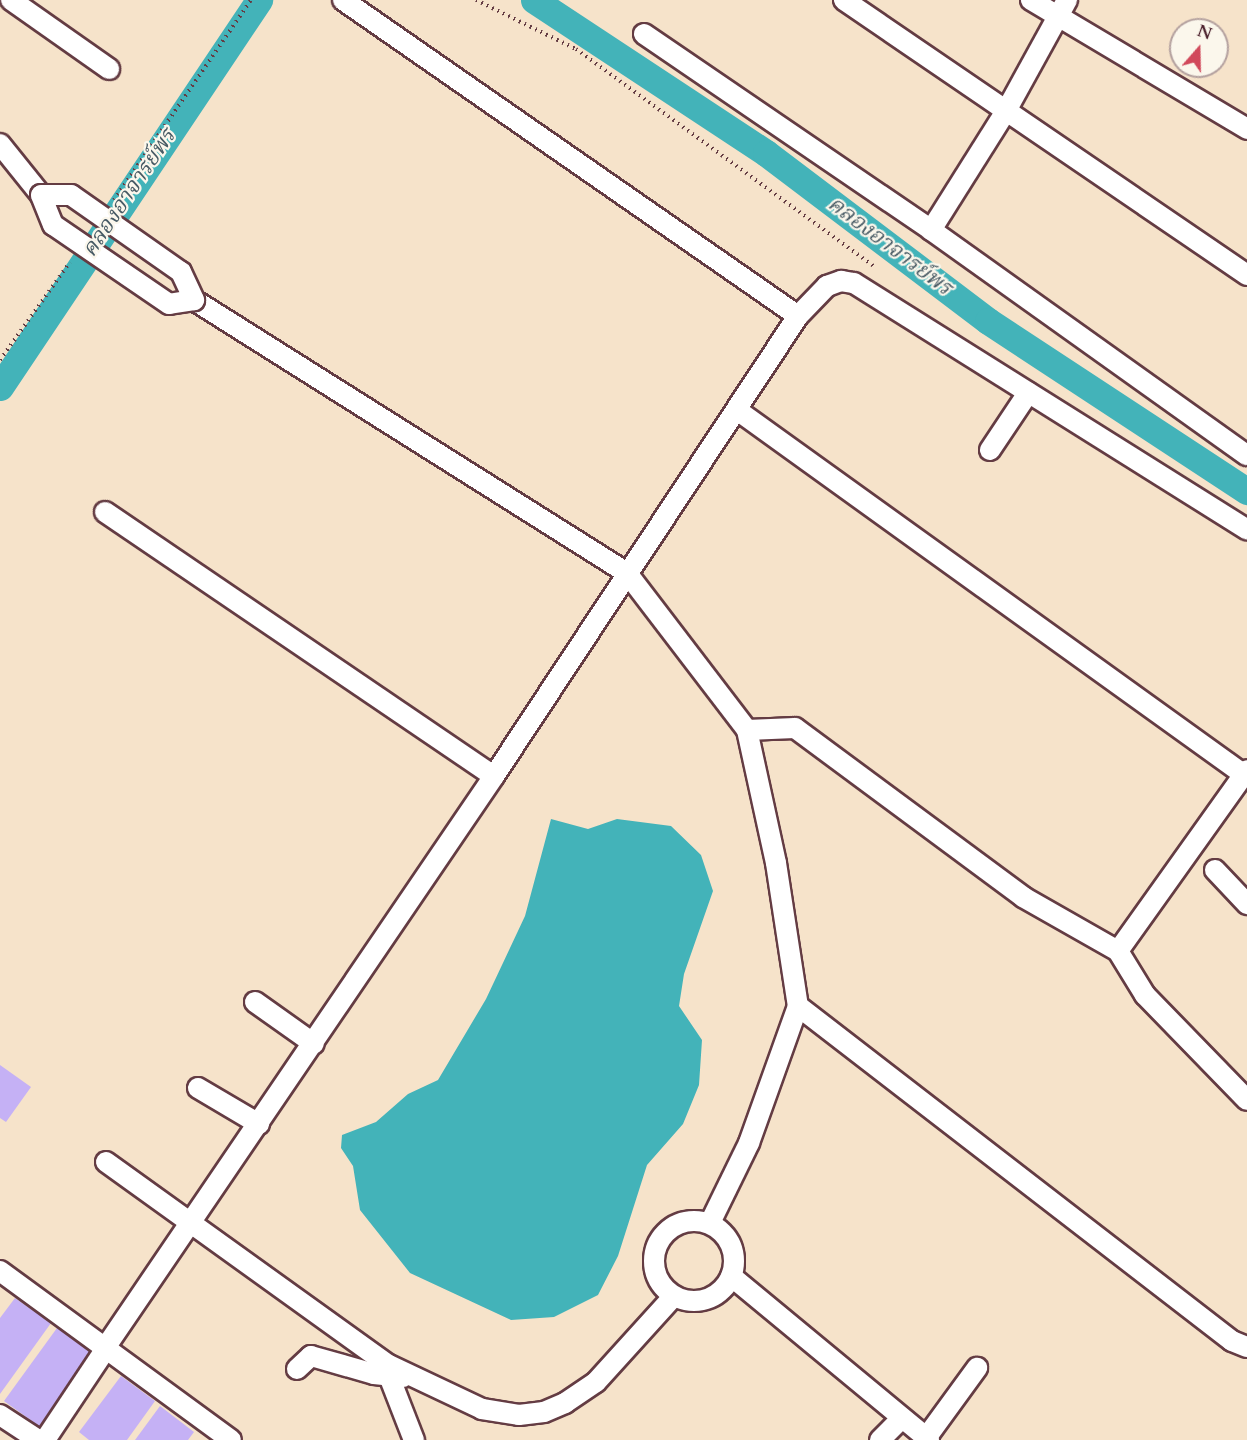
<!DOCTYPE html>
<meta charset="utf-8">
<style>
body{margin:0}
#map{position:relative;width:1247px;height:1440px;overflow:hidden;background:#f6e3ca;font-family:Cardo,"Noto Serif Thai",serif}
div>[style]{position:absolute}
.water>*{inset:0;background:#43b3b9}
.canal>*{height:27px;margin:-13.5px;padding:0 13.5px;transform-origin:13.5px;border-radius:13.5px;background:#43b3b9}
.building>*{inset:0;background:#c5b1f5}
.path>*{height:4px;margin-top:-2px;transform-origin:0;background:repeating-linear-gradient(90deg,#643c43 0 1.5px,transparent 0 6px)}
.roads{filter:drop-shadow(2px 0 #643c43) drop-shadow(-2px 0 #643c43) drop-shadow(0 2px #643c43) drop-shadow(0 -2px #643c43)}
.street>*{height:20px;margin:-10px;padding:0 10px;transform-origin:10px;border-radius:10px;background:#fff}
.street>.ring{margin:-10px;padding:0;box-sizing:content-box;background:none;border:20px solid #fff;border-radius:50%}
.bridges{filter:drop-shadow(2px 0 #643c43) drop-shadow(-2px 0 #643c43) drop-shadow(0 2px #643c43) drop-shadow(0 -2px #643c43)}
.street-bridge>*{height:20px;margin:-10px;padding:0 10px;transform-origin:10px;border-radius:10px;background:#fff}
span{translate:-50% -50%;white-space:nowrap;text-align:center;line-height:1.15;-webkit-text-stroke:4.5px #fbf7ec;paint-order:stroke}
.water-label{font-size:22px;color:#475a64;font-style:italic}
.north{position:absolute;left:1169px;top:18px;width:60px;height:60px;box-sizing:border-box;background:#fbf7ec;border:2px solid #b4a19f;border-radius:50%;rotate:20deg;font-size:16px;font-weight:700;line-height:24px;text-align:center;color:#4a1f2b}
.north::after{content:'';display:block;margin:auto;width:21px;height:27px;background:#d1495b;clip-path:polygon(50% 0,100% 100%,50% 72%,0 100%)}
</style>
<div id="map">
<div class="water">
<div style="clip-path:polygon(551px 819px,588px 829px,617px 819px,671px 826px,701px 855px,713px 891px,684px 974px,679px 1006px,702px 1040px,699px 1085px,683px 1124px,647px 1165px,618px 1256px,598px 1295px,554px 1317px,511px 1320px,410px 1273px,360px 1210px,353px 1166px,341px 1148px,342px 1135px,376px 1122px,408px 1094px,438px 1080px,486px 999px,525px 916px)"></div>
</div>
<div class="canal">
<div style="left:534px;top:0;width:278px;rotate:33.4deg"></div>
<div style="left:766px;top:153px;width:278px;rotate:37.1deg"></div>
<div style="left:988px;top:321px;width:310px;rotate:33.3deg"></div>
<div style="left:0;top:387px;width:466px;rotate:-56.2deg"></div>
</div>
<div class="building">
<div style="clip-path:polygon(0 1065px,31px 1087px,6px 1122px,0 1118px)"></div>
<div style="clip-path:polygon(15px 1298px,51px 1323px,0 1394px,0 1318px)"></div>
<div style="clip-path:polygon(57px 1328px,93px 1354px,40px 1427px,4px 1401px)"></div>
<div style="clip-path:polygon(121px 1376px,155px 1401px,127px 1440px,89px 1440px,79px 1432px)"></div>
<div style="clip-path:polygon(160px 1406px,194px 1432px,188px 1440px,135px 1440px)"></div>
</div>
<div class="path">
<div style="left:476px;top:0;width:111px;rotate:26.1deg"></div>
<div style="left:576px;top:49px;width:370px;rotate:36.1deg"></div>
<div style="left:114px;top:200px;width:242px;rotate:-55.6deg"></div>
<div style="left:0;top:360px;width:120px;rotate:-54.5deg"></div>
</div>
<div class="roads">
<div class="street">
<div style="left:11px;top:0;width:120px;rotate:35.1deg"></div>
<div style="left:343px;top:0;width:554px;rotate:34.78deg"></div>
<div style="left:844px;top:0;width:488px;rotate:34.3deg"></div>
<div style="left:1031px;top:0;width:252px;rotate:30.8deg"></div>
<div style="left:644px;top:34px;width:348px;rotate:34.3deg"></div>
<div style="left:931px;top:230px;width:388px;rotate:35.5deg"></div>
<div style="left:0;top:144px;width:65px;rotate:51.2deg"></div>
<div style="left:931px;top:230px;width:141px;rotate:-57.8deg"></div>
<div style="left:1006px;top:111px;width:127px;rotate:-61.2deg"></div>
<div style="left:194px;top:300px;width:512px;rotate:32.23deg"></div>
<div style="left:627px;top:573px;width:198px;rotate:52.6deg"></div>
<div style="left:747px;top:730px;width:136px;rotate:77.7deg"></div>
<div style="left:776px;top:863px;width:145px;rotate:81.3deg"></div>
<div style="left:798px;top:1006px;width:145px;rotate:109.7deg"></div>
<div style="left:749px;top:1143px;width:89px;rotate:116deg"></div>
<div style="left:737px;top:410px;width:623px;rotate:35.73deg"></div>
<div style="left:990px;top:450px;width:69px;rotate:-56.3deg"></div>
<div style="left:105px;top:512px;width:470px;rotate:34.2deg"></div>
<div style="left:747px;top:730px;width:48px;rotate:-2.4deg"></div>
<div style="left:795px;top:728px;width:284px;rotate:36.5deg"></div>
<div style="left:1023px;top:897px;width:109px;rotate:29.6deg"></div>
<div style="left:1118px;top:951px;width:52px;rotate:58.5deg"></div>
<div style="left:1145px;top:995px;width:146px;rotate:45.8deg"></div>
<div style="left:1215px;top:870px;width:47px;rotate:46.7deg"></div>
<div style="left:1118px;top:951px;width:222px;rotate:-54.5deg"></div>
<div style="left:255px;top:1002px;width:72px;rotate:35.4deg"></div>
<div style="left:798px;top:1006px;width:548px;rotate:37.66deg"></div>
<div style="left:1232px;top:1341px;width:16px;rotate:22deg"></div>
<div style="left:198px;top:1088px;width:71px;rotate:30.5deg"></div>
<div style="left:106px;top:1162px;width:348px;rotate:35.7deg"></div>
<div style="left:389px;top:1365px;width:103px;rotate:25.3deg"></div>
<div style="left:482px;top:1409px;width:37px;rotate:9deg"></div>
<div style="left:519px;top:1415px;width:25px;rotate:-7deg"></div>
<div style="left:544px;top:1412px;width:23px;rotate:-23deg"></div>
<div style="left:565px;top:1403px;width:37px;rotate:-34deg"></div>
<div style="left:596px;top:1382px;width:116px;rotate:-47.8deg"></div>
<div class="ring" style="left:654px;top:1221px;width:60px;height:60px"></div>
<div style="left:0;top:1271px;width:286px;rotate:36.2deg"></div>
<div style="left:731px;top:1276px;width:257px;rotate:39.6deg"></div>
<div style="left:105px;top:1348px;width:692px;rotate:-55.78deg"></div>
<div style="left:494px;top:776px;width:551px;rotate:-56.54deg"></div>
<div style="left:798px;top:316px;width:42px;rotate:-46deg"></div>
<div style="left:827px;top:286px;width:15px;rotate:-20deg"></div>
<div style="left:841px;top:281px;width:13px;rotate:9deg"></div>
<div style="left:854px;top:283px;width:464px;rotate:32.1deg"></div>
<div style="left:297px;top:1369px;width:19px;rotate:-43deg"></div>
<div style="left:311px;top:1356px;width:66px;rotate:15.9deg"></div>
<div style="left:374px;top:1374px;width:29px;rotate:6deg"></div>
<div style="left:389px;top:1376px;width:69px;rotate:68.7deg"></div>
<div style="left:0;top:1415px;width:45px;rotate:33.3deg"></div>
<div style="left:926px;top:1438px;width:87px;rotate:-53.9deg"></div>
<div style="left:45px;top:1440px;width:101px;rotate:-56.3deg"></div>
<div style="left:880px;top:1440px;width:30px;rotate:-45deg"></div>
</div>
</div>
<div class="bridges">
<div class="street-bridge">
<div style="left:41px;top:195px;width:30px"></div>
<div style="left:71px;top:195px;width:134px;rotate:35deg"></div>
<div style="left:181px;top:272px;width:31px;rotate:65deg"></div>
<div style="left:194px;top:300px;width:25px;rotate:171deg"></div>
<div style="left:169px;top:304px;width:140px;rotate:-145.7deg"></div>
<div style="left:53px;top:225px;width:32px;rotate:-112deg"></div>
</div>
</div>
<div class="water-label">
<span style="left:129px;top:193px;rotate:-56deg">คลองอาจารย์พร</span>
<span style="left:890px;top:246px;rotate:37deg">คลองอาจารย์พร</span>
</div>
<div class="north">N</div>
</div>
